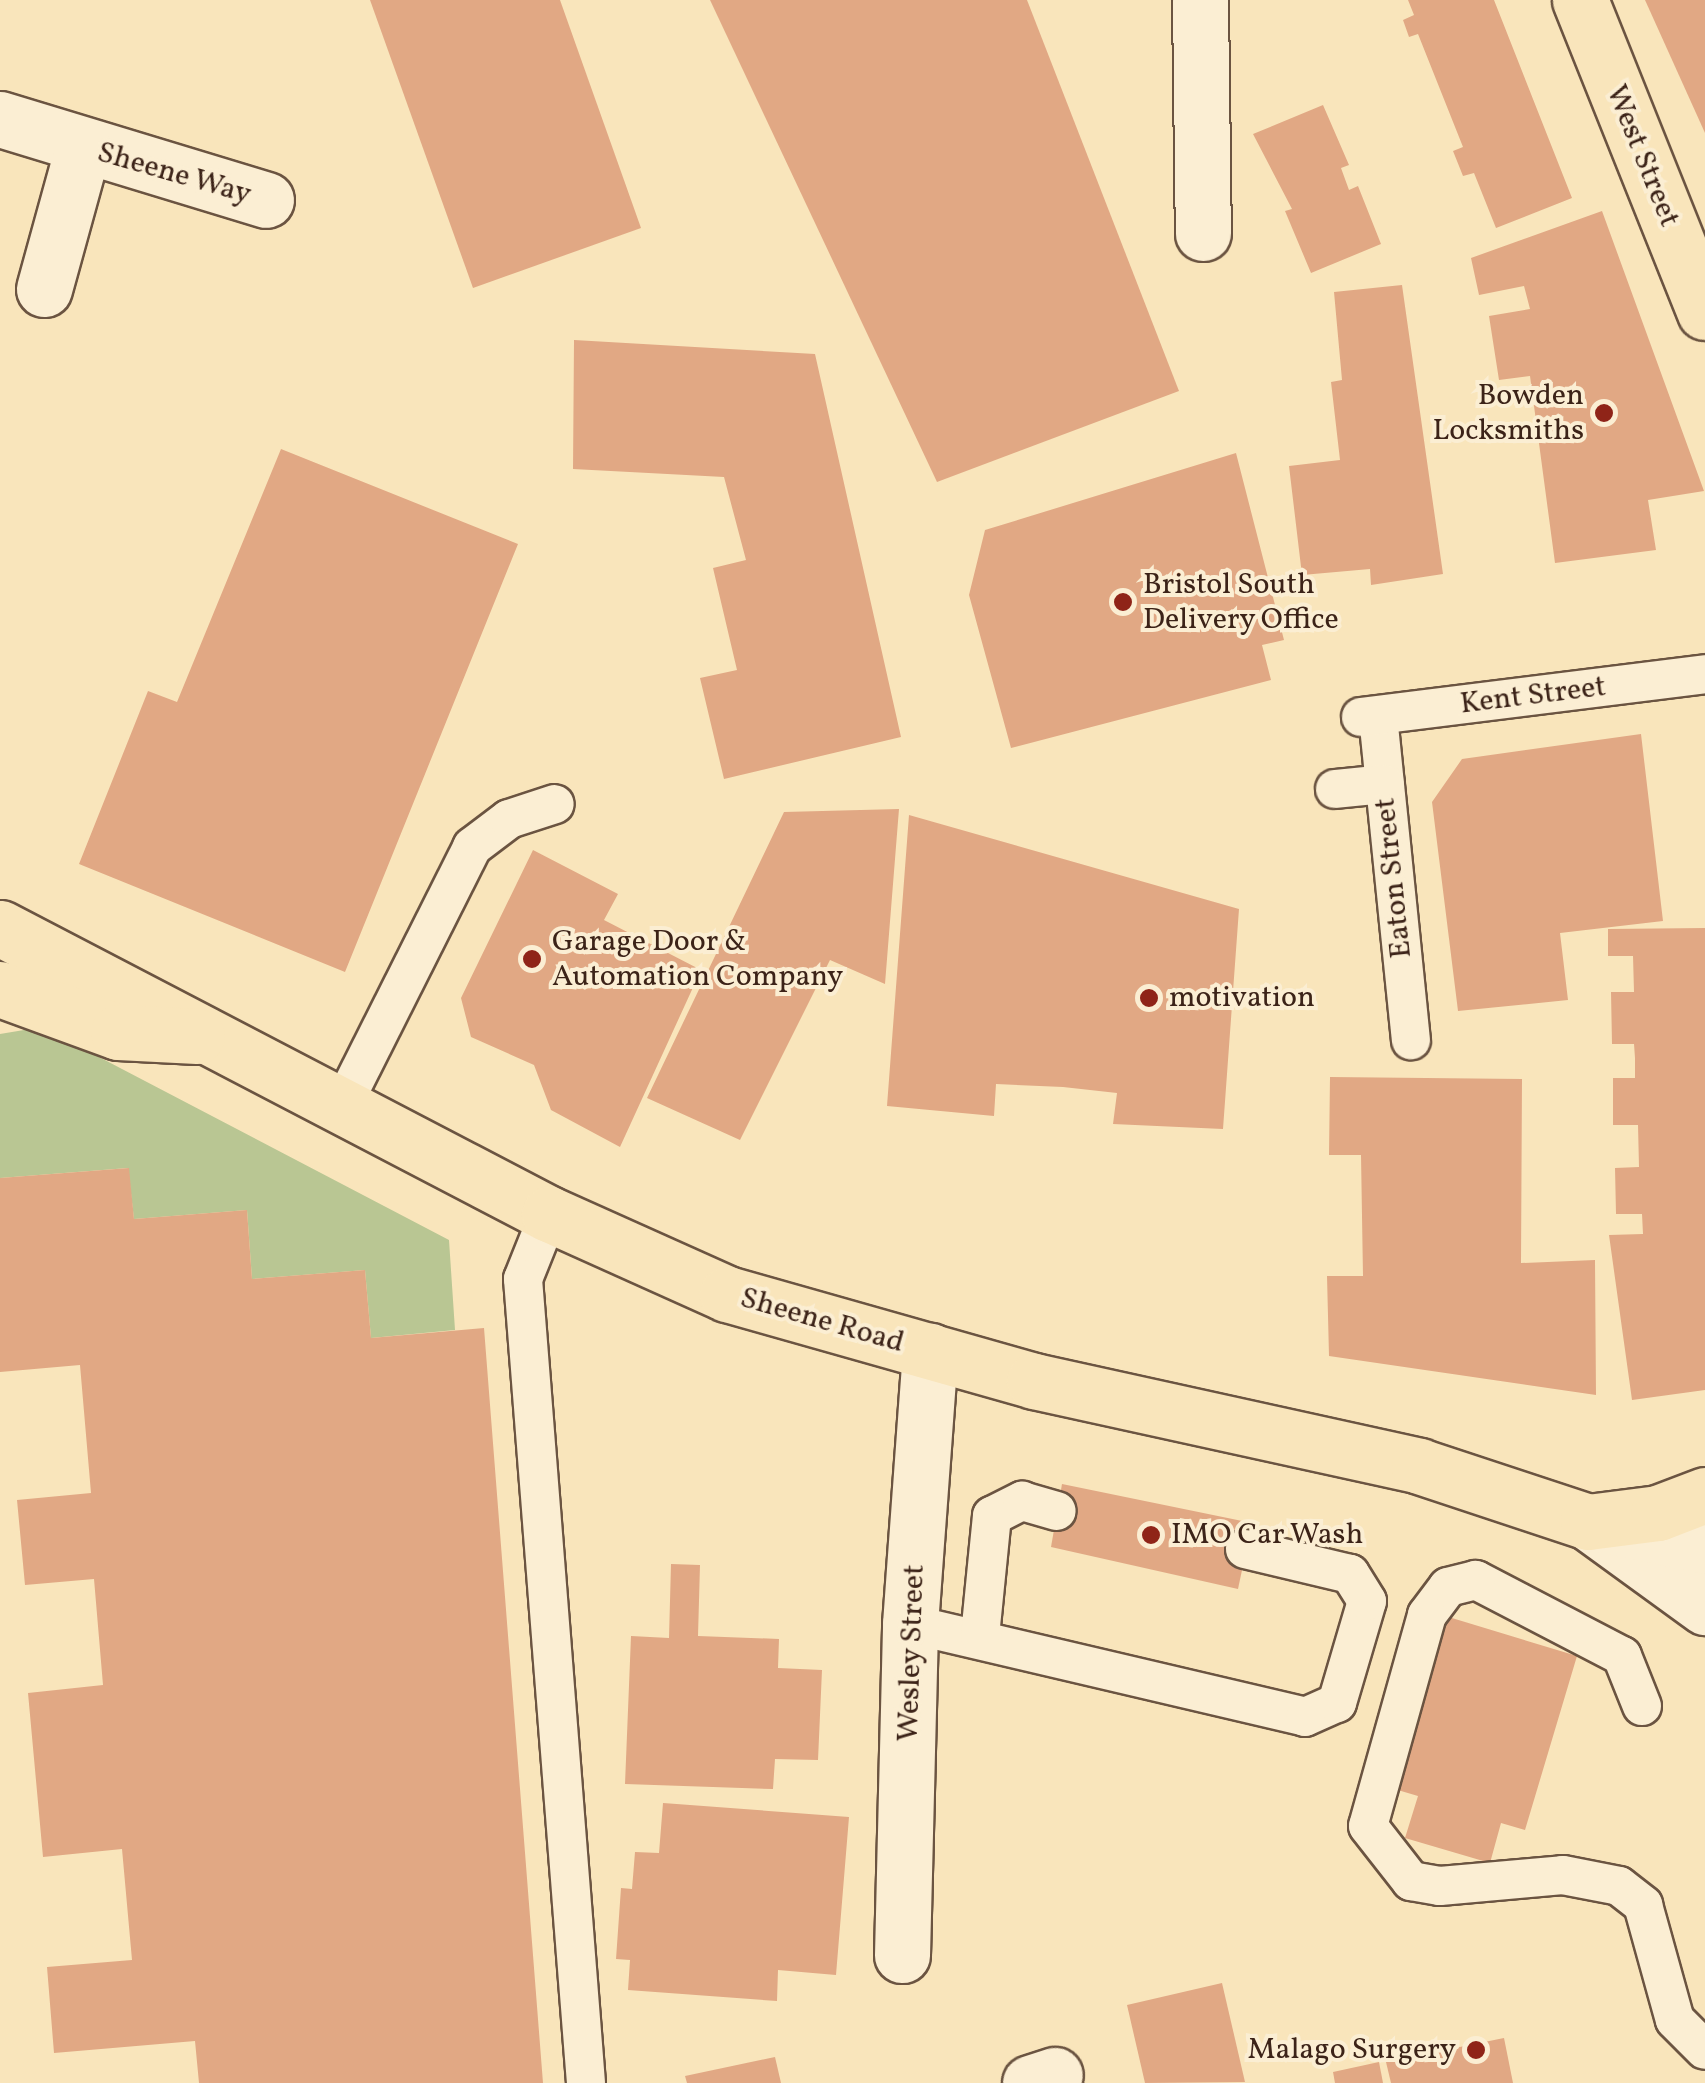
<!DOCTYPE html>
<style>
body{margin:0}
#map{position:relative;width:1705px;height:2083px;overflow:hidden;background:#f9e5bb;font-family:Vollkorn,serif}
div>[style]{position:absolute}
.green>*{inset:0;background:#b9c693}
.building>*{inset:0;background:#e1a884}
.roads{filter:drop-shadow(2px 0 #6b5441) drop-shadow(-2px 0 #6b5441) drop-shadow(0 2px #6b5441) drop-shadow(0 -2px #6b5441)}
.service>*{height:38px;margin:-19px;padding:0 19px;transform-origin:19px;border-radius:19px;background:#fbeed3}
.minor>*{height:55px;margin:-27.5px;padding:0 27.5px;transform-origin:27.5px;border-radius:27.5px;background:#fbeed3}
.secondary>*{height:55px;margin:-27.5px;padding:0 27.5px;transform-origin:27.5px;border-radius:27.5px;background:#fbeed3}
.trunk>*{height:55px;margin:-27.5px;padding:0 27.5px;transform-origin:27.5px;border-radius:27.5px;background:#f9e5bb}
.dots>*{width:28px;height:28px;translate:-50% -50%;box-sizing:border-box;border:5px solid #fbeed3;border-radius:50%}
span{translate:-50% -50%;white-space:nowrap;text-align:center;line-height:1.15;-webkit-text-stroke:8px #fbeed3;paint-order:stroke}
.street-label{font-size:30px;color:#3c2318}
.poi-label{font-size:30px;color:#3c2318}
.right{translate:-100% -50%;text-align:right}
.left{translate:0 -50%;text-align:left}
</style>
<div id="map">
<div class="green">
<div style="clip-path:polygon(30px 1029px,55px 1034px,449px 1240px,455px 1330px,371px 1338px,365px 1270px,252px 1279px,247px 1210px,134px 1219px,128px 1168px,0 1178px,0 1034px)"></div>
</div>
<div class="building">
<div style="clip-path:polygon(370px 0,560px 0,641px 228px,473px 288px)"></div>
<div style="clip-path:polygon(710px 0,1027px 0,1179px 391px,937px 482px)"></div>
<div style="clip-path:polygon(1408px 0,1494px 0,1572px 198px,1496px 228px,1474px 173px,1463px 176px,1453px 151px,1463px 147px,1418px 34px,1409px 37px,1403px 20px,1414px 15px)"></div>
<div style="clip-path:polygon(1645px 0,1705px 0,1705px 133px)"></div>
<div style="clip-path:polygon(1323px 105px,1349px 165px,1341px 168px,1349px 190px,1358px 186px,1381px 244px,1311px 273px,1285px 211px,1292px 209px,1253px 134px)"></div>
<div style="clip-path:polygon(1602px 211px,1704px 491px,1648px 500px,1656px 550px,1555px 563px,1530px 376px,1499px 380px,1489px 316px,1530px 309px,1524px 286px,1479px 295px,1471px 258px)"></div>
<div style="clip-path:polygon(1402px 285px,1443px 574px,1371px 585px,1370px 569px,1302px 575px,1289px 466px,1340px 460px,1331px 382px,1342px 380px,1334px 292px)"></div>
<div style="clip-path:polygon(574px 340px,815px 354px,901px 737px,724px 779px,700px 678px,737px 670px,713px 568px,746px 560px,724px 477px,573px 469px)"></div>
<div style="clip-path:polygon(281px 449px,518px 544px,345px 972px,79px 864px,148px 691px,177px 702px)"></div>
<div style="clip-path:polygon(1236px 453px,1284px 640px,1262px 645px,1271px 680px,1011px 748px,969px 595px,985px 530px)"></div>
<div style="clip-path:polygon(1641px 734px,1663px 921px,1560px 933px,1568px 1000px,1458px 1011px,1432px 802px,1462px 759px)"></div>
<div style="clip-path:polygon(899px 809px,885px 984px,830px 960px,740px 1140px,647px 1098px,784px 812px)"></div>
<div style="clip-path:polygon(909px 815px,1239px 909px,1223px 1129px,1113px 1124px,1117px 1093px,1063px 1087px,996px 1084px,994px 1116px,887px 1106px)"></div>
<div style="clip-path:polygon(533px 850px,618px 894px,604px 920px,701px 970px,620px 1147px,551px 1110px,534px 1065px,471px 1037px,461px 998px)"></div>
<div style="clip-path:polygon(1705px 928px,1705px 1390px,1632px 1400px,1609px 1235px,1643px 1234px,1642px 1214px,1616px 1214px,1615px 1168px,1639px 1167px,1638px 1125px,1613px 1125px,1613px 1078px,1635px 1078px,1635px 1058px,1634px 1044px,1612px 1044px,1611px 992px,1634px 992px,1633px 956px,1608px 956px,1608px 929px)"></div>
<div style="clip-path:polygon(1330px 1077px,1522px 1079px,1521px 1263px,1595px 1260px,1596px 1395px,1329px 1356px,1327px 1276px,1363px 1276px,1361px 1155px,1329px 1155px)"></div>
<div style="clip-path:polygon(129px 1168px,134px 1219px,247px 1210px,252px 1279px,365px 1270px,371px 1338px,484px 1328px,543px 2083px,199px 2083px,195px 2041px,54px 2053px,47px 1967px,132px 1960px,122px 1849px,43px 1857px,28px 1693px,103px 1685px,94px 1579px,25px 1585px,17px 1500px,91px 1493px,80px 1365px,0 1372px,0 1178px)"></div>
<div style="clip-path:polygon(1062px 1484px,1252px 1523px,1238px 1589px,1051px 1547px)"></div>
<div style="clip-path:polygon(671px 1564px,700px 1565px,698px 1636px,779px 1639px,778px 1668px,822px 1670px,818px 1760px,775px 1759px,773px 1789px,625px 1784px,631px 1636px,669px 1638px)"></div>
<div style="clip-path:polygon(1442px 1615px,1577px 1656px,1525px 1830px,1501px 1823px,1490px 1863px,1405px 1838px,1418px 1796px,1391px 1788px)"></div>
<div style="clip-path:polygon(663px 1803px,849px 1817px,836px 1975px,778px 1970px,777px 2001px,628px 1990px,630px 1960px,616px 1959px,621px 1888px,632px 1889px,635px 1852px,659px 1853px)"></div>
<div style="clip-path:polygon(1222px 1983px,1245px 2082px,1145px 2083px,1127px 2005px)"></div>
<div style="clip-path:polygon(1504px 2038px,1513px 2083px,1391px 2083px,1386px 2062px)"></div>
<div style="clip-path:polygon(775px 2057px,781px 2083px,687px 2083px,685px 2076px)"></div>
<div style="clip-path:polygon(1379px 2062px,1383px 2083px,1335px 2083px,1333px 2072px)"></div>
</div>
<div class="roads">
<div class="service">
<div style="left:1378px;top:716px;width:326px;rotate:84.2deg"></div>
<div style="left:1361px;top:717px;width:347px;rotate:-7.1deg"></div>
<div style="left:1335px;top:789px;width:50px;rotate:-5.7deg"></div>
<div style="left:342px;top:1106px;width:290px;rotate:-63.3deg"></div>
<div style="left:472px;top:847px;width:46px;rotate:-37.1deg"></div>
<div style="left:509px;top:819px;width:48px;rotate:-18.1deg"></div>
<div style="left:549px;top:1214px;width:70px;rotate:111.8deg"></div>
<div style="left:523px;top:1279px;width:806px;rotate:85.52deg"></div>
<div style="left:910px;top:1624px;width:406px;rotate:13.2deg"></div>
<div style="left:1305px;top:1717px;width:35px;rotate:-24deg"></div>
<div style="left:1337px;top:1703px;width:106px;rotate:-73.6deg"></div>
<div style="left:1367px;top:1601px;width:32px;rotate:-122deg"></div>
<div style="left:1350px;top:1574px;width:108px;rotate:-166.6deg"></div>
<div style="left:980px;top:1636px;width:121px;rotate:-84.3deg"></div>
<div style="left:992px;top:1516px;width:34px;rotate:-27deg"></div>
<div style="left:1022px;top:1501px;width:36px;rotate:16deg"></div>
<div style="left:1642px;top:1706px;width:54px;rotate:-111.8deg"></div>
<div style="left:1622px;top:1656px;width:165px;rotate:-152.5deg"></div>
<div style="left:1476px;top:1580px;width:29px;rotate:166deg"></div>
<div style="left:1448px;top:1587px;width:35px;rotate:127deg"></div>
<div style="left:1427px;top:1615px;width:219px;rotate:105.6deg"></div>
<div style="left:1368px;top:1826px;width:70px;rotate:52deg"></div>
<div style="left:1411px;top:1881px;width:29px;rotate:10deg"></div>
<div style="left:1440px;top:1886px;width:123px;rotate:-5.1deg"></div>
<div style="left:1563px;top:1875px;width:57px;rotate:11.1deg"></div>
<div style="left:1619px;top:1886px;width:31px;rotate:38deg"></div>
<div style="left:1643px;top:1905px;width:119px;rotate:74.5deg"></div>
<div style="left:1675px;top:2020px;width:42px;rotate:45deg"></div>
</div>
<div class="minor">
<div style="left:1200px;top:0;width:233px;rotate:89.3deg"></div>
<div style="left:0;top:119px;width:278px;rotate:16.9deg"></div>
<div style="left:44px;top:289px;width:147px;rotate:-74.6deg"></div>
<div style="left:902px;top:1955px;width:331px;rotate:-88.6deg"></div>
<div style="left:910px;top:1624px;width:274px;rotate:-85.8deg"></div>
<div style="left:1030px;top:2083px;width:26px;rotate:-18deg"></div>
</div>
<div class="secondary">
<div style="left:1588px;top:1522px;width:145px;rotate:36deg"></div>
<div style="left:1601px;top:1524px;width:106px;rotate:11.9deg"></div>
</div>
<div class="trunk">
<div style="left:1580px;top:0;width:336px;rotate:68.2deg"></div>
<div style="left:0;top:928px;width:619px;rotate:27.52deg"></div>
<div style="left:549px;top:1214px;width:195px;rotate:24.2deg"></div>
<div style="left:727px;top:1294px;width:319px;rotate:15.8deg"></div>
<div style="left:1034px;top:1381px;width:394px;rotate:12.4deg"></div>
<div style="left:1419px;top:1466px;width:178px;rotate:18.3deg"></div>
<div style="left:1588px;top:1522px;width:71px;rotate:-7.3deg"></div>
<div style="left:1658px;top:1513px;width:50px;rotate:-21deg"></div>
<div style="left:0;top:989px;width:126px;rotate:20deg"></div>
<div style="left:118px;top:1032px;width:79px;rotate:2.9deg"></div>
</div>
</div>
<div class="dots">
<div style="left:1604px;top:413px;background:#8f2418"></div>
<div style="left:1123px;top:602px;background:#8f2418"></div>
<div style="left:532px;top:959px;background:#8f2418"></div>
<div style="left:1149px;top:998px;background:#8f2418"></div>
<div style="left:1151px;top:1535px;background:#8f2418"></div>
<div style="left:1476px;top:2050px;background:#8f2418"></div>
</div>
<div class="street-label">
<span style="left:1642px;top:156px;rotate:68deg">West Street</span>
<span style="left:174px;top:174px;rotate:16deg">Sheene Way</span>
<span style="left:1533px;top:696px;rotate:-7deg">Kent Street</span>
<span style="left:1394px;top:878px;rotate:-96deg">Eaton Street</span>
<span style="left:822px;top:1321px;rotate:16deg">Sheene Road</span>
<span style="left:912px;top:1653px;rotate:-88deg">Wesley Street</span>
</div>
<div class="poi-label">
<span class="right" style="left:1584px;top:413px">Bowden<br>Locksmiths</span>
<span class="left" style="left:1143px;top:602px">Bristol South<br>Delivery Office</span>
<span class="left" style="left:552px;top:959px">Garage Door &amp;<br>Automation Company</span>
<span class="left" style="left:1169px;top:998px">motivation</span>
<span class="left" style="left:1171px;top:1535px">IMO Car Wash</span>
<span class="right" style="left:1456px;top:2050px">Malago Surgery</span>
</div>
</div>
